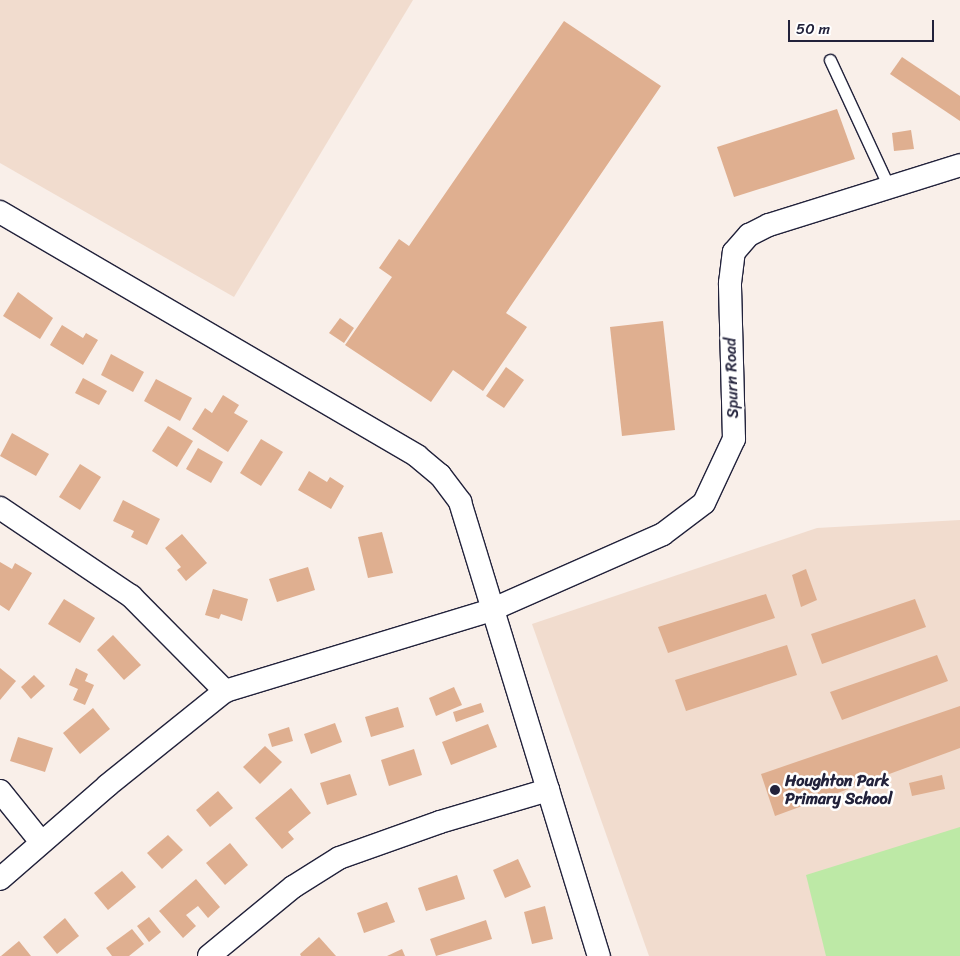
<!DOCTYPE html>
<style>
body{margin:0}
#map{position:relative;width:960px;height:956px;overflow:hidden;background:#f9efe9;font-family:Sriracha,sans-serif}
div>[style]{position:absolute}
.built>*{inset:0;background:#f1dcce}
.green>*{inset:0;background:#bde9a6}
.building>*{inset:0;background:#dfaf90}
.roads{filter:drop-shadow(1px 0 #22223b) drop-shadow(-1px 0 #22223b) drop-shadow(0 1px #22223b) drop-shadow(0 -1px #22223b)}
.service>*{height:11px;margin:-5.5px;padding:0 5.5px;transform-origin:5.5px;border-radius:5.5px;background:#fff}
.minor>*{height:22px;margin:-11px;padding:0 11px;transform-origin:11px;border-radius:11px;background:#fff}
.dots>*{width:14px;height:14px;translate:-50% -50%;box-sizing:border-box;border:2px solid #fff;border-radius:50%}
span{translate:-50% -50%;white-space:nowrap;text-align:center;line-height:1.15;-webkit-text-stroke:5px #fff;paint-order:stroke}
.street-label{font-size:16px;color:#22223b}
.poi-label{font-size:16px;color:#22223b;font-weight:700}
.left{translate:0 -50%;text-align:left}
.scale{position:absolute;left:788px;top:20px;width:146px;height:22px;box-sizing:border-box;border:2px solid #22223b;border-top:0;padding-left:6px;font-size:15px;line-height:18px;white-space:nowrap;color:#22223b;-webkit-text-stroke:4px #fff;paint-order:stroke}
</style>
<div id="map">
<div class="built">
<div style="clip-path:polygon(0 0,413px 0,234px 297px,0 163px)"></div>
<div style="clip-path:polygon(960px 520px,960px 956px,649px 956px,532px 624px,817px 528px)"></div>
</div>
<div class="green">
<div style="clip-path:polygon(960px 827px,960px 956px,826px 956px,806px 875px)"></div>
</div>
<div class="building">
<div style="clip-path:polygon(564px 21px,661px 86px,506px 313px,527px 327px,483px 391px,453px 370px,431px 402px,345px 345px,392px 277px,379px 268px,399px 239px,409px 246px)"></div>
<div style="clip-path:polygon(902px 57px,960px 96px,960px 121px,890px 74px)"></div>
<div style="clip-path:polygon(837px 109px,855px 159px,734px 197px,717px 147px)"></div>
<div style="clip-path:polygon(911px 130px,914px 149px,894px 151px,892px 133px)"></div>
<div style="clip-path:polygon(18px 292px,53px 318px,40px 339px,3px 316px)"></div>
<div style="clip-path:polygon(340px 318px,354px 328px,344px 343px,329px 333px)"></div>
<div style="clip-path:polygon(663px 321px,675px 430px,622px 436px,610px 327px)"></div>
<div style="clip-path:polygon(62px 325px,83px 338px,86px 333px,98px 340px,83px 365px,50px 345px)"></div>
<div style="clip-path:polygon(111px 354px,144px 372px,133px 392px,101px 375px)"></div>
<div style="clip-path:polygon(506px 367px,524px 380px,504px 408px,486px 396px)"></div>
<div style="clip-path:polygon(83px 378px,107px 391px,99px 405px,75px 393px)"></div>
<div style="clip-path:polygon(156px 379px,192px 398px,180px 421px,144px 401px)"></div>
<div style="clip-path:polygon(223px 395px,239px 405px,234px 413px,248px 421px,228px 452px,192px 429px,205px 408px,212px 413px)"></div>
<div style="clip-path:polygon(168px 426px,193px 441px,177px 467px,152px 451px)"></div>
<div style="clip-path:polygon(12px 433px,49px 454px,36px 476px,0 456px)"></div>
<div style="clip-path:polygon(261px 439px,283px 452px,261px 486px,240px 473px)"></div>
<div style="clip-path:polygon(198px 448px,223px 462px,211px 483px,186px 469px)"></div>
<div style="clip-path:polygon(80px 464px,101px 477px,80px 510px,59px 497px)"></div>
<div style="clip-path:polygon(309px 471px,327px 482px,330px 477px,344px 486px,331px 509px,298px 490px)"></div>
<div style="clip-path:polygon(123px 500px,160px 519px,147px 545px,131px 537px,134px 531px,113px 521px)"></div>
<div style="clip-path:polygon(382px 532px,393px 573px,368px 578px,358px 537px)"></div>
<div style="clip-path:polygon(182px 534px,207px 563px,186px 581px,177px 570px,181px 567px,165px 548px)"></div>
<div style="clip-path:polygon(0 562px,12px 569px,15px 563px,32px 573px,9px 611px,0 605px)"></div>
<div style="clip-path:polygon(308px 567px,315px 590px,277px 602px,269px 579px)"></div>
<div style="clip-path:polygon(806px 569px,817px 600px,801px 607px,792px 575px)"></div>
<div style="clip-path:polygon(213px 589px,248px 599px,242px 621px,221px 614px,219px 619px,205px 615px)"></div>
<div style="clip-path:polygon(766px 594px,775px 618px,668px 653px,658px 627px)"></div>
<div style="clip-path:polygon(64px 599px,95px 618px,80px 643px,48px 624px)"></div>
<div style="clip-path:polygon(915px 599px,926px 627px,822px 664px,811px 634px)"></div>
<div style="clip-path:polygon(113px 635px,141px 665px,124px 680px,97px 650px)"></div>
<div style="clip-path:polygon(787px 645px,797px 675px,686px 711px,675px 680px)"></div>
<div style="clip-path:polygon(937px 655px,948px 681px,842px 720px,830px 692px)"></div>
<div style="clip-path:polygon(0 668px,16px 681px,0 700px)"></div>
<div style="clip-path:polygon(76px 668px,88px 674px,85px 681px,94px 685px,85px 705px,73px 700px,78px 689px,69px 685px)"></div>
<div style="clip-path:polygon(34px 675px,45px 686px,31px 699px,21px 687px)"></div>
<div style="clip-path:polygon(454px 687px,462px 705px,436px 716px,429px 698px)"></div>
<div style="clip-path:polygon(481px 703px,484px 712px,456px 722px,453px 712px)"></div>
<div style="clip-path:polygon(960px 706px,960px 748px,775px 816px,761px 774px)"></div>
<div style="clip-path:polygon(398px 707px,404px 727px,371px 737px,365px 717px)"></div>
<div style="clip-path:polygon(93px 708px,110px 729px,80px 754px,63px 733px)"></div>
<div style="clip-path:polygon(335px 723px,342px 742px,311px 754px,304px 734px)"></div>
<div style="clip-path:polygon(488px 724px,497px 747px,451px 765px,442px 742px)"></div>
<div style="clip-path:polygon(289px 727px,293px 741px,272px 747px,268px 734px)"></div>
<div style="clip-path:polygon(18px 737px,53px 748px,45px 772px,10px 761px)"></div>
<div style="clip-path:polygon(265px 746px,282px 762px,260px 784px,243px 767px)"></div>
<div style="clip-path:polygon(414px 749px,422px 775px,389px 786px,381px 760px)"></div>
<div style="clip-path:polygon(350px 774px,357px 795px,327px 805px,320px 783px)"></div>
<div style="clip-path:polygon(942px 775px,945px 789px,912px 796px,909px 783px)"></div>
<div style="clip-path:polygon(291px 788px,311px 813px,288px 832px,294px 839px,282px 849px,255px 818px)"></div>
<div style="clip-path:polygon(218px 791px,233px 808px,210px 827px,196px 810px)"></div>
<div style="clip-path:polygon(168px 835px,183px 850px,162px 869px,147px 853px)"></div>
<div style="clip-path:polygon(230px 843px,248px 865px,225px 885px,206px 863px)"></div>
<div style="clip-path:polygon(518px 859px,531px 887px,505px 898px,493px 870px)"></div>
<div style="clip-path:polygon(122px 871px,136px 887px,108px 910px,94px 893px)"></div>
<div style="clip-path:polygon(457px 875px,465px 899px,426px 911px,418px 888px)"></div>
<div style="clip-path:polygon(196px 879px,220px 907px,208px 918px,198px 906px,186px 915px,196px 926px,183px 938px,159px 911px)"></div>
<div style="clip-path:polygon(387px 902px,395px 922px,364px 933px,357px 913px)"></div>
<div style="clip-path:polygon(545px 906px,553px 939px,532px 944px,524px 912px)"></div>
<div style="clip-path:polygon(149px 917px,161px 932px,149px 942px,137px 926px)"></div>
<div style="clip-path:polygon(65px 918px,79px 936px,57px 954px,43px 937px)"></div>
<div style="clip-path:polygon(486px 920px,492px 939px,436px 956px,430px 939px)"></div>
<div style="clip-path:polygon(132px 929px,144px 944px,129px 956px,112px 956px,106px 948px)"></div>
<div style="clip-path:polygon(319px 937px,336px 956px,301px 956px,300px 954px)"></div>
<div style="clip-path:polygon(19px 941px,31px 956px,1px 956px)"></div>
<div style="clip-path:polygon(402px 949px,405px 956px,387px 956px)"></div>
</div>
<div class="roads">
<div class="service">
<div style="left:830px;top:60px;width:140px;rotate:65.1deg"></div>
</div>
<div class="minor">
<div style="left:0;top:212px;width:483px;rotate:30.3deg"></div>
<div style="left:417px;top:456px;width:30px;rotate:40deg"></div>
<div style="left:440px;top:475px;width:34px;rotate:53deg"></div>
<div style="left:460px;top:502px;width:475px;rotate:73deg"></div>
<div style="left:0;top:508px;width:158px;rotate:33.9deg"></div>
<div style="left:131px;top:596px;width:134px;rotate:45.3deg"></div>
<div style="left:0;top:791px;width:65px;rotate:51.2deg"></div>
<div style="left:0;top:879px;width:143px;rotate:-41deg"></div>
<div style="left:108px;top:785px;width:150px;rotate:-38.8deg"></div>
<div style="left:225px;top:691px;width:278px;rotate:-16.9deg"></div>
<div style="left:491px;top:610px;width:188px;rotate:-23.8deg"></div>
<div style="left:663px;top:534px;width:51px;rotate:-37.1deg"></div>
<div style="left:704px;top:503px;width:71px;rotate:-64.9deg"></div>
<div style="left:734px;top:439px;width:156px;rotate:-91.5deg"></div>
<div style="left:730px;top:283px;width:31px;rotate:-83deg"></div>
<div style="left:734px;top:252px;width:23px;rotate:-49deg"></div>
<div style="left:749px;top:235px;width:22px;rotate:-27deg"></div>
<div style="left:769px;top:225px;width:200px;rotate:-17.4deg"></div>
<div style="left:209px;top:956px;width:109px;rotate:-39.4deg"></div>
<div style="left:293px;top:887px;width:54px;rotate:-32.2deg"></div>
<div style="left:339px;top:858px;width:107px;rotate:-19.6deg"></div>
<div style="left:440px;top:822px;width:113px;rotate:-16.5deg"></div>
</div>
</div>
<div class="dots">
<div style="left:775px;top:790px;background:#22223b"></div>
</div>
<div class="street-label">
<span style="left:732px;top:378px;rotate:-92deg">Spurn Road</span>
</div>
<div class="poi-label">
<span class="left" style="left:785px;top:790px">Houghton Park<br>Primary School</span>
</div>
<div class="scale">50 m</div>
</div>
